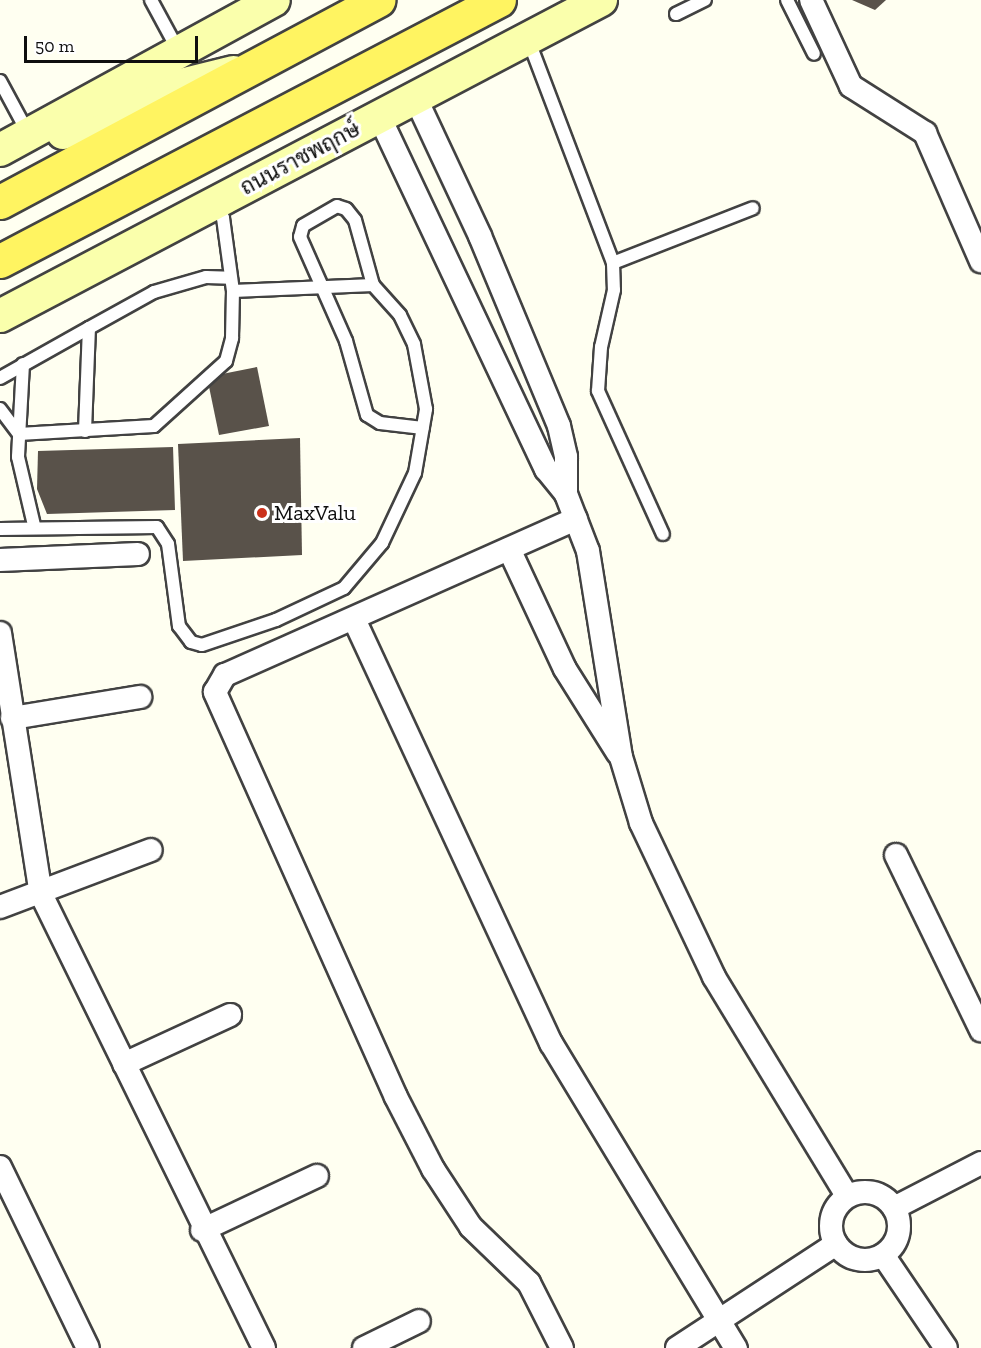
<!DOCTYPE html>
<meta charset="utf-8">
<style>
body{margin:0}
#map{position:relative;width:981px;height:1348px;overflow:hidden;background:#fffff1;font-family:"Zilla Slab",Sarabun,serif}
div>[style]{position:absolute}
.building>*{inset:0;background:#59524a}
.roads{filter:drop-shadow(2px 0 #424242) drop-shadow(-2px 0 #424242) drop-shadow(0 2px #424242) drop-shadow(0 -2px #424242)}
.lane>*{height:12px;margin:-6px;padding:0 6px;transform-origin:6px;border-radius:6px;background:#fff}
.street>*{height:22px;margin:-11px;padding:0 11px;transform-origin:11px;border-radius:11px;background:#fff}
.street>.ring{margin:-11px;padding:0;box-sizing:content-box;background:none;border:22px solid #fff;border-radius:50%}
.secondary>*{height:32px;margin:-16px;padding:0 16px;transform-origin:16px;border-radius:16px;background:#faffac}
.primary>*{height:33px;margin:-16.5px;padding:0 16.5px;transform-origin:16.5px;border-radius:16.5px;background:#fff461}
.dots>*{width:16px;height:16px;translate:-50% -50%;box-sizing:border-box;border:3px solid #fff;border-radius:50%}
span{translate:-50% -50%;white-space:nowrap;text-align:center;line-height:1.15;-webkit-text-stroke:6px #fff;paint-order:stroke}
.street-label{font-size:22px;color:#0f0f0f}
.poi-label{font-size:22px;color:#0f0f0f}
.left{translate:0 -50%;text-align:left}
.scale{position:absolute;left:24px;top:36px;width:174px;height:27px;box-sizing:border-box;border:3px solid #0f0f0f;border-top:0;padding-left:8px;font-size:18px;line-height:21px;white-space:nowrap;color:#0f0f0f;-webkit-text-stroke:4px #fff;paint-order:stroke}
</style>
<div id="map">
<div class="building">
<div style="clip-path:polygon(852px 0,886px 0,875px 10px)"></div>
<div style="clip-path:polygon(257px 367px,269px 426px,219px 435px,207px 377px)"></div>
<div style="clip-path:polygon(300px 438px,302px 555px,183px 561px,178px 444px)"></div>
<div style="clip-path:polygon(173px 447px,175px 510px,47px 514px,37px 489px,38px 451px)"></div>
</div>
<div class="roads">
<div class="lane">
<div style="left:151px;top:0;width:57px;rotate:61.6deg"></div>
<div style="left:787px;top:0;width:60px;rotate:63.4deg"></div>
<div style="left:676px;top:14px;width:32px;rotate:-26deg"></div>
<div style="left:528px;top:39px;width:240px;rotate:69.2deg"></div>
<div style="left:613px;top:263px;width:27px;rotate:88deg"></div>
<div style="left:614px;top:290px;width:58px;rotate:102.8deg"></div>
<div style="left:601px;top:347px;width:44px;rotate:93.9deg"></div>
<div style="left:598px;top:391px;width:157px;rotate:65.6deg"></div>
<div style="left:0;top:81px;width:59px;rotate:61.7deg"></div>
<div style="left:613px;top:263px;width:150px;rotate:-21.4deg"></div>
<div style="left:373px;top:285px;width:67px;rotate:-105.5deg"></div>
<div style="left:355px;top:220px;width:14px;rotate:-129deg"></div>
<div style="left:346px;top:209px;width:9px;rotate:-162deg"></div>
<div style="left:337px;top:206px;width:39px;rotate:150deg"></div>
<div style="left:303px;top:226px;width:11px;rotate:105deg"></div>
<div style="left:300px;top:237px;width:114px;rotate:66.1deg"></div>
<div style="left:346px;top:341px;width:77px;rotate:74.2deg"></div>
<div style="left:367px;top:415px;width:15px;rotate:32deg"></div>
<div style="left:380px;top:423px;width:43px;rotate:6.6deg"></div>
<div style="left:23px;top:364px;width:93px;rotate:93.1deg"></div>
<div style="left:18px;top:457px;width:70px;rotate:76.8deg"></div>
<div style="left:0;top:378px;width:102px;rotate:-29.3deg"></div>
<div style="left:0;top:409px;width:31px;rotate:53deg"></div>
<div style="left:85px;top:431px;width:103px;rotate:-87.8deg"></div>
<div style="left:89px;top:328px;width:74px;rotate:-29deg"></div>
<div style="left:154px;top:292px;width:54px;rotate:-16.1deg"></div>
<div style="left:206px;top:277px;width:24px;rotate:2deg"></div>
<div style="left:19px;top:434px;width:135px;rotate:-3.4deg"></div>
<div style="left:154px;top:426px;width:97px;rotate:-42.1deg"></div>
<div style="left:226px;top:361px;width:24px;rotate:-75deg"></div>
<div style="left:232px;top:338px;width:47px;rotate:-88.8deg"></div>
<div style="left:233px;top:291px;width:74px;rotate:-97.8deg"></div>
<div style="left:223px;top:218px;width:17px;rotate:-114deg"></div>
<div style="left:0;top:529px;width:157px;rotate:-0.7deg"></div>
<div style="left:157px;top:527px;width:20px;rotate:57deg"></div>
<div style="left:168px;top:544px;width:83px;rotate:82.4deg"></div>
<div style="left:179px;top:626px;width:20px;rotate:53deg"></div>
<div style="left:191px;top:642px;width:11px;rotate:15deg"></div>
<div style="left:202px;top:645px;width:78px;rotate:-18.7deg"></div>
<div style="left:276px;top:620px;width:75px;rotate:-25.2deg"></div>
<div style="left:344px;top:588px;width:59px;rotate:-49.8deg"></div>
<div style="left:382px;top:543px;width:77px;rotate:-64.8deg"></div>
<div style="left:415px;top:473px;width:65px;rotate:-80.2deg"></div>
<div style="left:426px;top:409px;width:66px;rotate:-100.5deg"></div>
<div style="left:414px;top:344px;width:32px;rotate:-116deg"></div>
<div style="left:400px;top:315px;width:40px;rotate:-132deg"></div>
<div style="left:373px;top:285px;width:140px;rotate:177.5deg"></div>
</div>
<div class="street">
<div style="left:811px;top:0;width:95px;rotate:65.1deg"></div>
<div style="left:851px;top:86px;width:88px;rotate:32.4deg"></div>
<div style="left:925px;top:133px;width:140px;rotate:66.4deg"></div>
<div style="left:415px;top:97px;width:153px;rotate:64.9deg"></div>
<div style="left:480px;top:236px;width:206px;rotate:67.4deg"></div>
<div style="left:559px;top:426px;width:32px;rotate:77deg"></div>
<div style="left:566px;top:457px;width:37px;rotate:90deg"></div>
<div style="left:379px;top:116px;width:391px;rotate:64.7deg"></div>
<div style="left:546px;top:469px;width:32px;rotate:51deg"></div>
<div style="left:566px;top:494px;width:61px;rotate:68.9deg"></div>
<div style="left:588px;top:551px;width:209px;rotate:80.9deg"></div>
<div style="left:621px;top:757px;width:69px;rotate:73.1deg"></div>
<div style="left:641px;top:823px;width:170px;rotate:64.6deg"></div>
<div style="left:714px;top:977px;width:256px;rotate:58.7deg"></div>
<div style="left:509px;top:549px;width:132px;rotate:65deg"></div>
<div style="left:565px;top:669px;width:99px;rotate:57.8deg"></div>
<div style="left:0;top:560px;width:138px;rotate:-2.5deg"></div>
<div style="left:354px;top:619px;width:468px;rotate:65.1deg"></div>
<div style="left:551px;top:1043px;width:357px;rotate:58.8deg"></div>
<div style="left:0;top:633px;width:264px;rotate:81.1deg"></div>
<div style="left:41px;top:894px;width:506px;rotate:63.84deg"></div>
<div style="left:12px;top:718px;width:130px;rotate:-9.3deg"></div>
<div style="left:896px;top:855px;width:195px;rotate:64.1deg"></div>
<div style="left:0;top:907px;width:161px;rotate:-20.7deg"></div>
<div style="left:124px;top:1064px;width:117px;rotate:-24.8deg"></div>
<div style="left:0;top:1167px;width:201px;rotate:64.1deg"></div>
<div class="ring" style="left:831px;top:1192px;width:46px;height:46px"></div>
<div style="left:894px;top:1208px;width:98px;rotate:-27.3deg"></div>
<div style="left:202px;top:1230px;width:127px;rotate:-25.2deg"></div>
<div style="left:883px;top:1255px;width:112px;rotate:55.9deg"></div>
<div style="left:364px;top:1348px;width:61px;rotate:-26.1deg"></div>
<div style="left:562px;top:1348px;width:73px;rotate:-116.9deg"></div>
<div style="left:529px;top:1283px;width:81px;rotate:-136deg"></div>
<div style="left:471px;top:1227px;width:69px;rotate:-123.2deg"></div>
<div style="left:433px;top:1169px;width:81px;rotate:-117.2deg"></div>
<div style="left:396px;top:1097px;width:444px;rotate:-114.1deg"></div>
<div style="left:215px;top:692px;width:20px;rotate:-60deg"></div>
<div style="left:225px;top:675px;width:384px;rotate:-24deg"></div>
<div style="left:677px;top:1348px;width:190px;rotate:-33.2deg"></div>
</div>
<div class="secondary">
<div style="left:63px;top:133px;width:127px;rotate:-22.1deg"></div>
<div style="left:181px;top:85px;width:54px;rotate:-14deg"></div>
<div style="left:0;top:150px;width:312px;rotate:-28.7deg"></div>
<div style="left:0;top:316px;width:679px;rotate:-27.73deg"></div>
</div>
<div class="primary">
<div style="left:0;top:202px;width:429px;rotate:-28.1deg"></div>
<div style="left:0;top:261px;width:563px;rotate:-27.61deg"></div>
</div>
</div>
<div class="dots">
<div style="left:262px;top:513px;background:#cb301a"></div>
</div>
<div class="street-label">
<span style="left:300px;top:158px;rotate:-28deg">ถนนราชพฤกษ์</span>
</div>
<div class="poi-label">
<span class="left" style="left:274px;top:513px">MaxValu</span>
</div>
<div class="scale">50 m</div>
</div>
